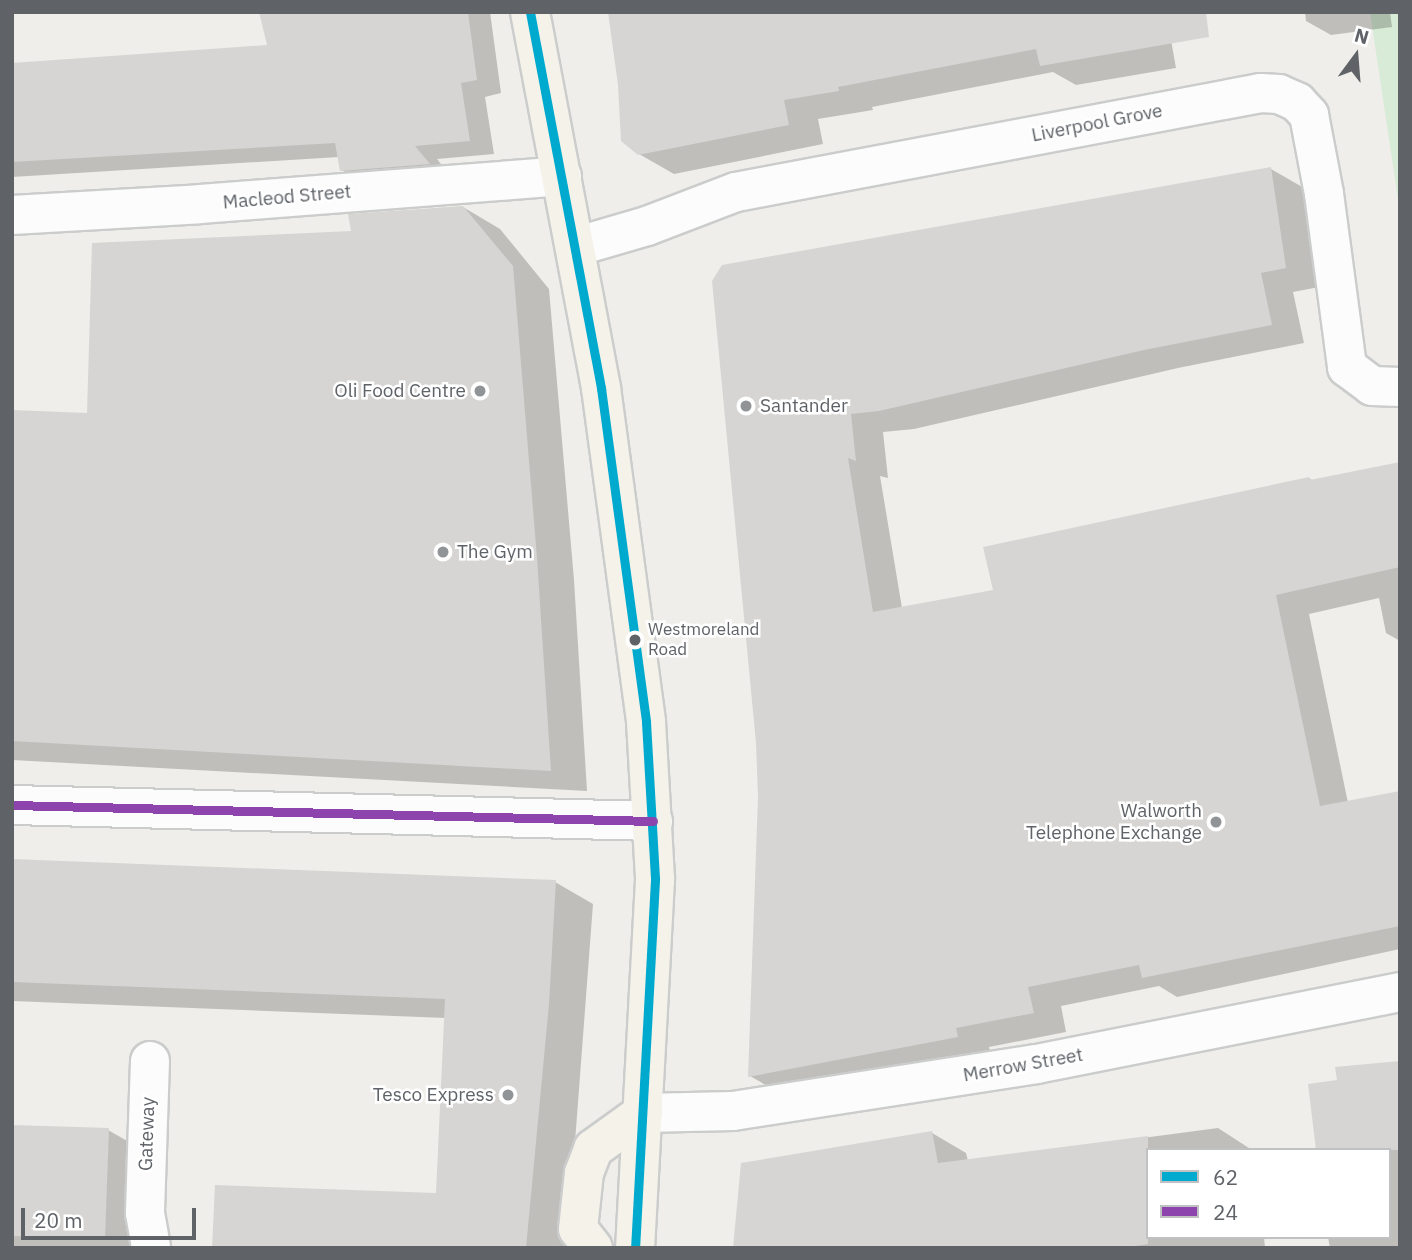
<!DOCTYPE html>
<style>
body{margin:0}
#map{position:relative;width:1412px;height:1260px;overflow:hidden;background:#efeeea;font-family:"IBM Plex Sans",sans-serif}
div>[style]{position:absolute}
.green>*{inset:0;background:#d8ebd6}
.shadow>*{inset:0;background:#0003}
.building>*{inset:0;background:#d6d5d3}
.roads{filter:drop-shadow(2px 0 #cbcccc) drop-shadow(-2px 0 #cbcccc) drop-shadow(0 2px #cbcccc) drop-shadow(0 -2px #cbcccc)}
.pedestrian>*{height:38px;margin:-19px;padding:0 19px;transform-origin:19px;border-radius:19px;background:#fdfcfc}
.minor>*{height:38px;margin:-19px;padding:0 19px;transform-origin:19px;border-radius:19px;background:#fdfcfc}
.primary>*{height:38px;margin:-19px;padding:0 19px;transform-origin:19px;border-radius:19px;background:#f4f2e9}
.bus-1>*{height:9px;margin:-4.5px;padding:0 4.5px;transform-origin:4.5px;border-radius:4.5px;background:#00a9ce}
.bus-2>*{height:9px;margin:-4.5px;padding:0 4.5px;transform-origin:4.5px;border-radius:4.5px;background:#8e44ad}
.dots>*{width:19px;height:19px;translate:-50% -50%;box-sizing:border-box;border:4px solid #fff;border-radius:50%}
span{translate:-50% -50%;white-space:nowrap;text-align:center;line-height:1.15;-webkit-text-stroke:5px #fff;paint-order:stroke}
.bus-label{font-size:17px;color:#5f6368}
.left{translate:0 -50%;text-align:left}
.street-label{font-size:19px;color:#5f6368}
.poi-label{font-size:19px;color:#5f6368}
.right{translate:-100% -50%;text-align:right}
.frame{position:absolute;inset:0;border:14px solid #5f6368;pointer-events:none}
.legend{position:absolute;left:1146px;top:1148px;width:245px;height:91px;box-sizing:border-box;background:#fff;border:2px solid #bfc1c3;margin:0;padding:9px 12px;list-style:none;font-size:21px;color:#5f6368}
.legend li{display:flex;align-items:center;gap:14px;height:35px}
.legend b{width:35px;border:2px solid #bfc1c3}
.north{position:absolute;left:1321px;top:21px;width:70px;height:70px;-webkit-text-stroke:5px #fff;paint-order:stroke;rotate:16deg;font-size:19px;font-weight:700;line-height:28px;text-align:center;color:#5f6368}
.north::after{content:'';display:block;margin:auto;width:24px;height:32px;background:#5f6368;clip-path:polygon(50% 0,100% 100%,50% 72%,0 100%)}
.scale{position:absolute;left:21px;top:1208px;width:175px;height:32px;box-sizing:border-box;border:4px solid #5f6368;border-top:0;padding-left:9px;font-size:21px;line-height:24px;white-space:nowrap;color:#5f6368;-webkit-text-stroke:5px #fff;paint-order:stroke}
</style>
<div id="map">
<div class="green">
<div style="clip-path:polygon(1370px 12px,1400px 12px,1400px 213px)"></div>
</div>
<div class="shadow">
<div style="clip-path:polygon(262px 12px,490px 12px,501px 93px,485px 97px,494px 154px,437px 159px,452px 178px,366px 184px,342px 170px,339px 157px,12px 177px,12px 65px,269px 47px)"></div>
<div style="clip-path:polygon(1166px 12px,1176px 68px,1076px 85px,1053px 72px,872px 107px,873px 110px,818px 119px,823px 144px,674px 174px,639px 154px,620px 85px)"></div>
<div style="clip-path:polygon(1305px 12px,1390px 12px,1392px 27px,1331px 35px,1306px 21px)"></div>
<div style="clip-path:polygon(1271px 169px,1304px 188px,1319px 287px,1293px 292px,1304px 343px,1178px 368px,914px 429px,883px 432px,888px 478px,880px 476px,902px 608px,995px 591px,1309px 478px,1313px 481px,1400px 464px,1400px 641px,1386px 633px,1379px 598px,1309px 614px,1348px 803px,1400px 793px,1400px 949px,1177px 997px,1159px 986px,1061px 1006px,1066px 1032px,989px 1047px,991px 1055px,783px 1095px,750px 1076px,760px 796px,753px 687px,714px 282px)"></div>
<div style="clip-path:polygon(463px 207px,500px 229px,549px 289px,574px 580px,587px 791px,12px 760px,12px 411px,89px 415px,353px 233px)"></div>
<div style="clip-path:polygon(12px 861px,555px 882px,593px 904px,567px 1248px,214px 1248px,437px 1194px,446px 1018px,12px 1001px)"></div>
<div style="clip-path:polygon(1400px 1063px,1400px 1248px,1330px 1248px,1328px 1237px,1389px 1237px,1389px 1150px,1339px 1081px)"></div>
<div style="clip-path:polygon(12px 1126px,108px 1130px,150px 1154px,147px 1248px,12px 1248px)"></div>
<div style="clip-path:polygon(1218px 1128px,1252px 1150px,1148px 1150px,1148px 1237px,1264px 1237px,1265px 1248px,734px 1248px,932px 1133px,966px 1153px,968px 1161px)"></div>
</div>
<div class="building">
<div style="clip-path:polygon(259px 12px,468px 12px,477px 80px,461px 83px,470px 141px,415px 146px,430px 164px,340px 171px,335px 143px,12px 162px,12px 63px,267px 45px)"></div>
<div style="clip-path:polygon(608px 12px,1206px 12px,1209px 37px,1040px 66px,1036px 49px,838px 87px,839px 91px,784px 100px,789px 125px,638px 155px,621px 141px,618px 85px)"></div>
<div style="clip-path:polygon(1271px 167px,1286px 268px,1261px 273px,1272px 325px,1144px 350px,879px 411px,851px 414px,856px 461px,848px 458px,873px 612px,993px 590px,983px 547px,1309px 477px,1310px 480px,1400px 462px,1400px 567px,1276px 595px,1320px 806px,1400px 791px,1400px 926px,1142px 978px,1139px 965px,1028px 987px,1034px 1013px,956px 1028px,958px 1037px,748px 1077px,758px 796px,756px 743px,712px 281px,722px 265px)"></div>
<div style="clip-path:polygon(463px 206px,513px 266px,537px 558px,551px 771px,12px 741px,12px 410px,87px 413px,92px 243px,351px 231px,348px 214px)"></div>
<div style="clip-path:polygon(12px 859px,556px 880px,549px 1004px,526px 1248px,212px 1248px,215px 1185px,436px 1193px,445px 999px,12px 982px)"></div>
<div style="clip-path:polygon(1400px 1061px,1400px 1150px,1316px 1150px,1308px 1084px,1337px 1080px,1335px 1067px)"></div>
<div style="clip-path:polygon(12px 1125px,109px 1128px,105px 1239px,12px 1236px)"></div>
<div style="clip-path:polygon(932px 1131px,938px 1163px,1148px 1136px,1148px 1244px,1122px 1248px,733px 1248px,741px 1163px)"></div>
</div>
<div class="roads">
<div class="pedestrian">
<div style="left:575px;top:247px;width:75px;rotate:-16.3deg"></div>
<div style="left:647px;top:226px;width:95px;rotate:-20.9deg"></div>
<div style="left:736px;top:192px;width:534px;rotate:-10.68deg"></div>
<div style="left:1261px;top:93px;width:18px;rotate:3deg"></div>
<div style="left:1279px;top:94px;width:20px;rotate:24deg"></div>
<div style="left:1297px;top:102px;width:18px;rotate:47deg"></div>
<div style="left:1309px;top:115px;width:80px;rotate:79.2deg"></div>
<div style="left:1324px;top:194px;width:175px;rotate:82.4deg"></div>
</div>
<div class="minor">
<div style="left:12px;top:215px;width:188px;rotate:-3.3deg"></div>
<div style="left:200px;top:204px;width:363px;rotate:-4.4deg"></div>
<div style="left:1347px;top:367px;width:31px;rotate:37deg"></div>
<div style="left:1372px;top:386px;width:28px;rotate:2deg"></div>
<div style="left:12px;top:805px;width:641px;rotate:1.43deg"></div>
<div style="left:150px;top:1061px;width:152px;rotate:91.9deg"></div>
<div style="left:145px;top:1213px;width:36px;rotate:80deg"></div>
<div style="left:643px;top:1113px;width:90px;rotate:-1.3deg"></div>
<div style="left:733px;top:1111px;width:308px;rotate:-8.8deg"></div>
<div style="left:1037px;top:1064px;width:370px;rotate:-11.2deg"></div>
</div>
<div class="primary">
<div style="left:530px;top:12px;width:383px;rotate:79.3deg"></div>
<div style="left:601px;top:388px;width:337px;rotate:82.3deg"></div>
<div style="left:646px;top:722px;width:158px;rotate:86.7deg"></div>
<div style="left:655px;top:880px;width:369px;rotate:93.1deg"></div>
<div style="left:593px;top:1248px;width:24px;rotate:-128deg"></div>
<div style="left:578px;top:1229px;width:56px;rotate:-83.9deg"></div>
<div style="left:584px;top:1173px;width:26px;rotate:-69deg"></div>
<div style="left:593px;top:1149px;width:62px;rotate:-35.8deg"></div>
</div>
</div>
<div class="bus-1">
<div style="left:530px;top:12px;width:383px;rotate:79.3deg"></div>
<div style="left:601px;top:388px;width:337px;rotate:82.3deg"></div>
<div style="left:646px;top:722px;width:158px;rotate:86.7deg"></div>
<div style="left:655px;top:880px;width:369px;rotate:93.1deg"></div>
</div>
<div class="bus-2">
<div style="left:12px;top:805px;width:641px;rotate:1.43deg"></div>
</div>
<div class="dots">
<div style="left:480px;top:391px;background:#919496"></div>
<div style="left:746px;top:406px;background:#919496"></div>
<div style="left:443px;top:552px;background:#919496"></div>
<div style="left:635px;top:640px;background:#5f6368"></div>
<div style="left:1216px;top:822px;background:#919496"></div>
<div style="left:508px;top:1095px;background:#919496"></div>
</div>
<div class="bus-label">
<span class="left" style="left:648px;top:640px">Westmoreland<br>Road</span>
</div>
<div class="street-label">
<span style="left:1097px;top:123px;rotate:-11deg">Liverpool Grove</span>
<span style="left:287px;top:197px;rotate:-5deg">Macleod Street</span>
<span style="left:1023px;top:1065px;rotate:-10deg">Merrow Street</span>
<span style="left:147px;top:1134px;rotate:-88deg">Gateway</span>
</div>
<div class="poi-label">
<span class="right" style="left:466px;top:391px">Oli Food Centre</span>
<span class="left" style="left:760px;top:406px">Santander</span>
<span class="left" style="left:457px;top:552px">The Gym</span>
<span class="right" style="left:1202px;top:822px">Walworth<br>Telephone Exchange</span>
<span class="right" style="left:494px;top:1095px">Tesco Express</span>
</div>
<div class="frame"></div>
<ul class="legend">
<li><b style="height:9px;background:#00a9ce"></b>62</li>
<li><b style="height:9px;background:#8e44ad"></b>24</li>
</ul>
<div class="north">N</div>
<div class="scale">20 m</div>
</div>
